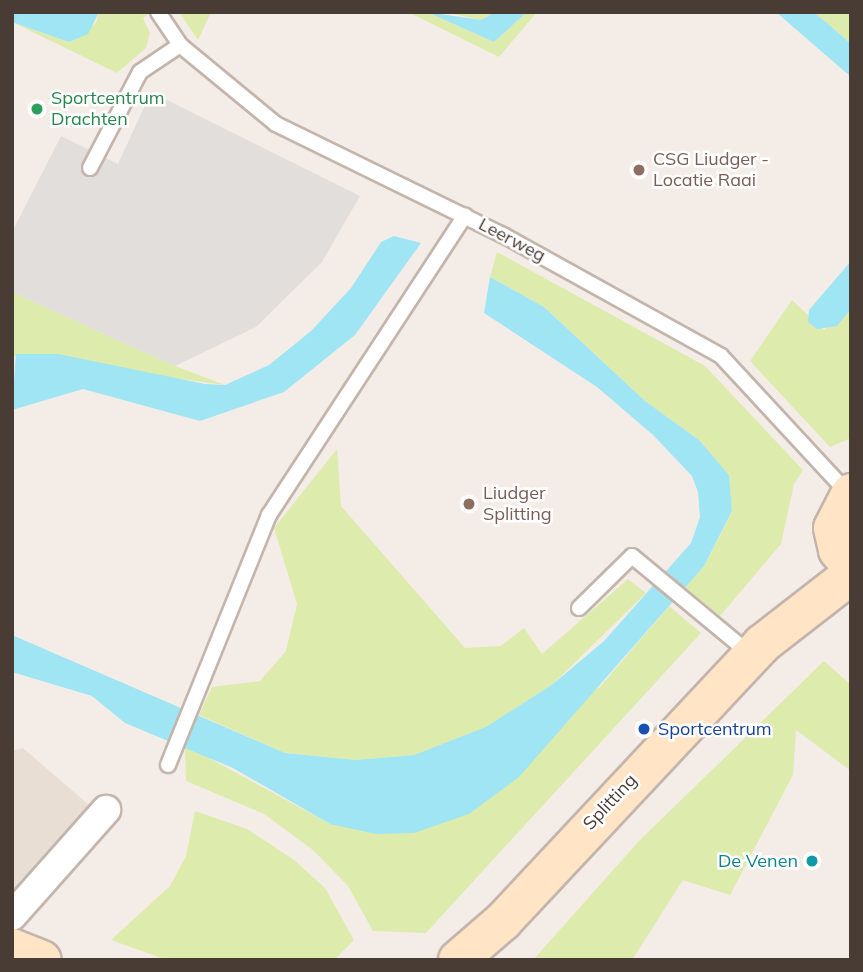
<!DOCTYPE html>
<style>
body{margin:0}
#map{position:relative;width:863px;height:972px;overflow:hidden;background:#f4ede7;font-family:Mulish,sans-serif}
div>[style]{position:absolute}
.residential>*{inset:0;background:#e9ded4}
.green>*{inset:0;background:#ddebad}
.parking>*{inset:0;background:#e2dedc}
.water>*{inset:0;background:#a0e5f4}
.roads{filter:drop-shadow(2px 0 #c3b5ac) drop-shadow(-2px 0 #c3b5ac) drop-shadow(0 2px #c3b5ac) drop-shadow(0 -2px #c3b5ac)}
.lane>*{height:14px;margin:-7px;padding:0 7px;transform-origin:7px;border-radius:7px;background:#fff}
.street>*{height:28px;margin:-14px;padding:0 14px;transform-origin:14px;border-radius:14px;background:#fff}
.secondary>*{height:38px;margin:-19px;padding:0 19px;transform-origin:19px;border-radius:19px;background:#ffe4c6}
.dots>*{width:19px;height:19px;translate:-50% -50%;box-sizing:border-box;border:4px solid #fff;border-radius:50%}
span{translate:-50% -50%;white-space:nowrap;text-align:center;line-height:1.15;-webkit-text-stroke:5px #fff;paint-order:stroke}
.leisure-label{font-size:18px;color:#27864d}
.left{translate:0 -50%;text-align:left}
.education-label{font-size:18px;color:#785e54}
.street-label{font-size:18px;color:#483c35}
.transit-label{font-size:18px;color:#164399}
.culture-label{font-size:18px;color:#0d838f}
.right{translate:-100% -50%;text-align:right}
.frame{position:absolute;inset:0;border:14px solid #483c35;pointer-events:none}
</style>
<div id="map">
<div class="residential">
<div style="clip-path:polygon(23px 748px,97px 812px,12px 901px,12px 751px)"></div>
</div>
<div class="green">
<div style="clip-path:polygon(99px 12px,149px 14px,143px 18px,150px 33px,146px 48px,117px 73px,12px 22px,69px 42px,96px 23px)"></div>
<div style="clip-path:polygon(179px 12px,211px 12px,198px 40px)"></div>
<div style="clip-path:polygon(408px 12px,427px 12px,494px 42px,527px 12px,537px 12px,499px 57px)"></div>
<div style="clip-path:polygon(445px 12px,495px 12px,481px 20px)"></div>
<div style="clip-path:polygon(813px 12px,851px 12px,851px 44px,826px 22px)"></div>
<div style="clip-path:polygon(497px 252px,705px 366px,803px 470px,794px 484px,781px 544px,720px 616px,685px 587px,704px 566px,732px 512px,729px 475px,699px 440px,645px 401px,544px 307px,490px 277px)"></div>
<div style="clip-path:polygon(12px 292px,175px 366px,225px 385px,12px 356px)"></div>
<div style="clip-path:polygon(792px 300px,824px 330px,851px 309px,851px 438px,830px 447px,750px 361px)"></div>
<div style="clip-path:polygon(337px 449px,341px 506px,465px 648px,501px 646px,524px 628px,542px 654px,628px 579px,646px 593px,553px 684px,487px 727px,414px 755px,356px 760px,285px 753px,199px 715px,212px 687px,260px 681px,286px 651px,297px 604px,274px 528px)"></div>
<div style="clip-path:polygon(669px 606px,701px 633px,426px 933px,373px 931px,348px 886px,313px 850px,264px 814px,186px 781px,185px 745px,330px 824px,600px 687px)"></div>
<div style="clip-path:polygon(824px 661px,851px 685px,851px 771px,796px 730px,793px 775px,730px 895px,683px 880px,632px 960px,533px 960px,638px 842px)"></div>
<div style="clip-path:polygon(195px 811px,247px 829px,294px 860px,325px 888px,354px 940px,334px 960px,167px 960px,111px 940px,170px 886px,186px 856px)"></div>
</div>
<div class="parking">
<div style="clip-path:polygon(151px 92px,360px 196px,322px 262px,256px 327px,175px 366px,12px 292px,12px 232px,61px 136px,118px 164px)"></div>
</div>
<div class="water">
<div style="clip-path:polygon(12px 12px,99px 12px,88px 34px,69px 42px,12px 22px)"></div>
<div style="clip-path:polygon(427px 12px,481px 20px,495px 12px,527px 12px,494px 42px)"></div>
<div style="clip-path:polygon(776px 12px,813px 12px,826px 22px,851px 44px,851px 77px)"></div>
<div style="clip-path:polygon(394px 236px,421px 243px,355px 335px,284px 392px,200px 421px,83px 389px,12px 410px,16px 354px,58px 354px,205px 384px,225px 385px,269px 365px,311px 331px,351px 288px,381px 242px)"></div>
<div style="clip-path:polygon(851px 261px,851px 309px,837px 326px,817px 329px,808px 322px,809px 310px)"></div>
<div style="clip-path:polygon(490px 277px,544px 307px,645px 401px,699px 440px,729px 475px,732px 511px,704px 566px,519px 777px,469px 814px,414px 833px,376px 834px,330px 824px,233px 768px,125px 723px,92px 696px,12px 672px,12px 635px,285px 753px,356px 760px,414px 755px,486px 727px,553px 684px,604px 641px,691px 543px,700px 517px,698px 492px,692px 476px,653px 435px,597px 387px,484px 313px)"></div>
</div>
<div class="roads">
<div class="lane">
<div style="left:158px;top:12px;width:40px;rotate:56deg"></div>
<div style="left:180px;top:45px;width:124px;rotate:39.5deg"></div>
<div style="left:276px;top:124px;width:253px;rotate:26.1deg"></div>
<div style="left:503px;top:235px;width:249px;rotate:29deg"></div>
<div style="left:721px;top:356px;width:187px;rotate:47.2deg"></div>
<div style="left:90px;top:168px;width:108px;rotate:-62.5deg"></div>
<div style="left:140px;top:72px;width:48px;rotate:-34deg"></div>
<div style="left:579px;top:608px;width:74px;rotate:-44.5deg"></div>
<div style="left:632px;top:556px;width:153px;rotate:39.7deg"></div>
<div style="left:168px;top:765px;width:270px;rotate:-68deg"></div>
<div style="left:269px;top:515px;width:358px;rotate:-56.8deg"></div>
</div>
<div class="street">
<div style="left:12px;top:916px;width:142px;rotate:-48.4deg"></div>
</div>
<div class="secondary">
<div style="left:851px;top:493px;width:39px;rotate:117deg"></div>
<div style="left:833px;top:528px;width:23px;rotate:77deg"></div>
<div style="left:838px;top:550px;width:21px;rotate:51deg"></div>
<div style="left:12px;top:948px;width:32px;rotate:22deg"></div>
<div style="left:458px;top:960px;width:60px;rotate:-40.9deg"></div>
<div style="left:503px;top:921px;width:379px;rotate:-46.9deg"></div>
<div style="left:762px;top:644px;width:113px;rotate:-37.8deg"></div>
</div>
</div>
<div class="dots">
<div style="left:37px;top:109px;background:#2e9e5b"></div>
<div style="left:639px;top:170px;background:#8d6e63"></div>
<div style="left:469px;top:504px;background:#8d6e63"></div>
<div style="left:644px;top:729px;background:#1a4fb4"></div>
<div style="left:812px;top:861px;background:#0f9aa8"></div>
</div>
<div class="leisure-label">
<span class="left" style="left:51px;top:109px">Sportcentrum<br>Drachten</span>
</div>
<div class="education-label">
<span class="left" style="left:653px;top:170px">CSG Liudger -<br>Locatie Raai</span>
<span class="left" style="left:483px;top:504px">Liudger<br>Splitting</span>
</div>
<div class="street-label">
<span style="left:512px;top:240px;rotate:28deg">Leerweg</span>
<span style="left:610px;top:802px;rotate:-47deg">Splitting</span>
</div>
<div class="transit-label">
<span class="left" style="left:658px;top:729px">Sportcentrum</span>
</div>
<div class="culture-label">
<span class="right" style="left:798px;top:861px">De Venen</span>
</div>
<div class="frame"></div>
</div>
